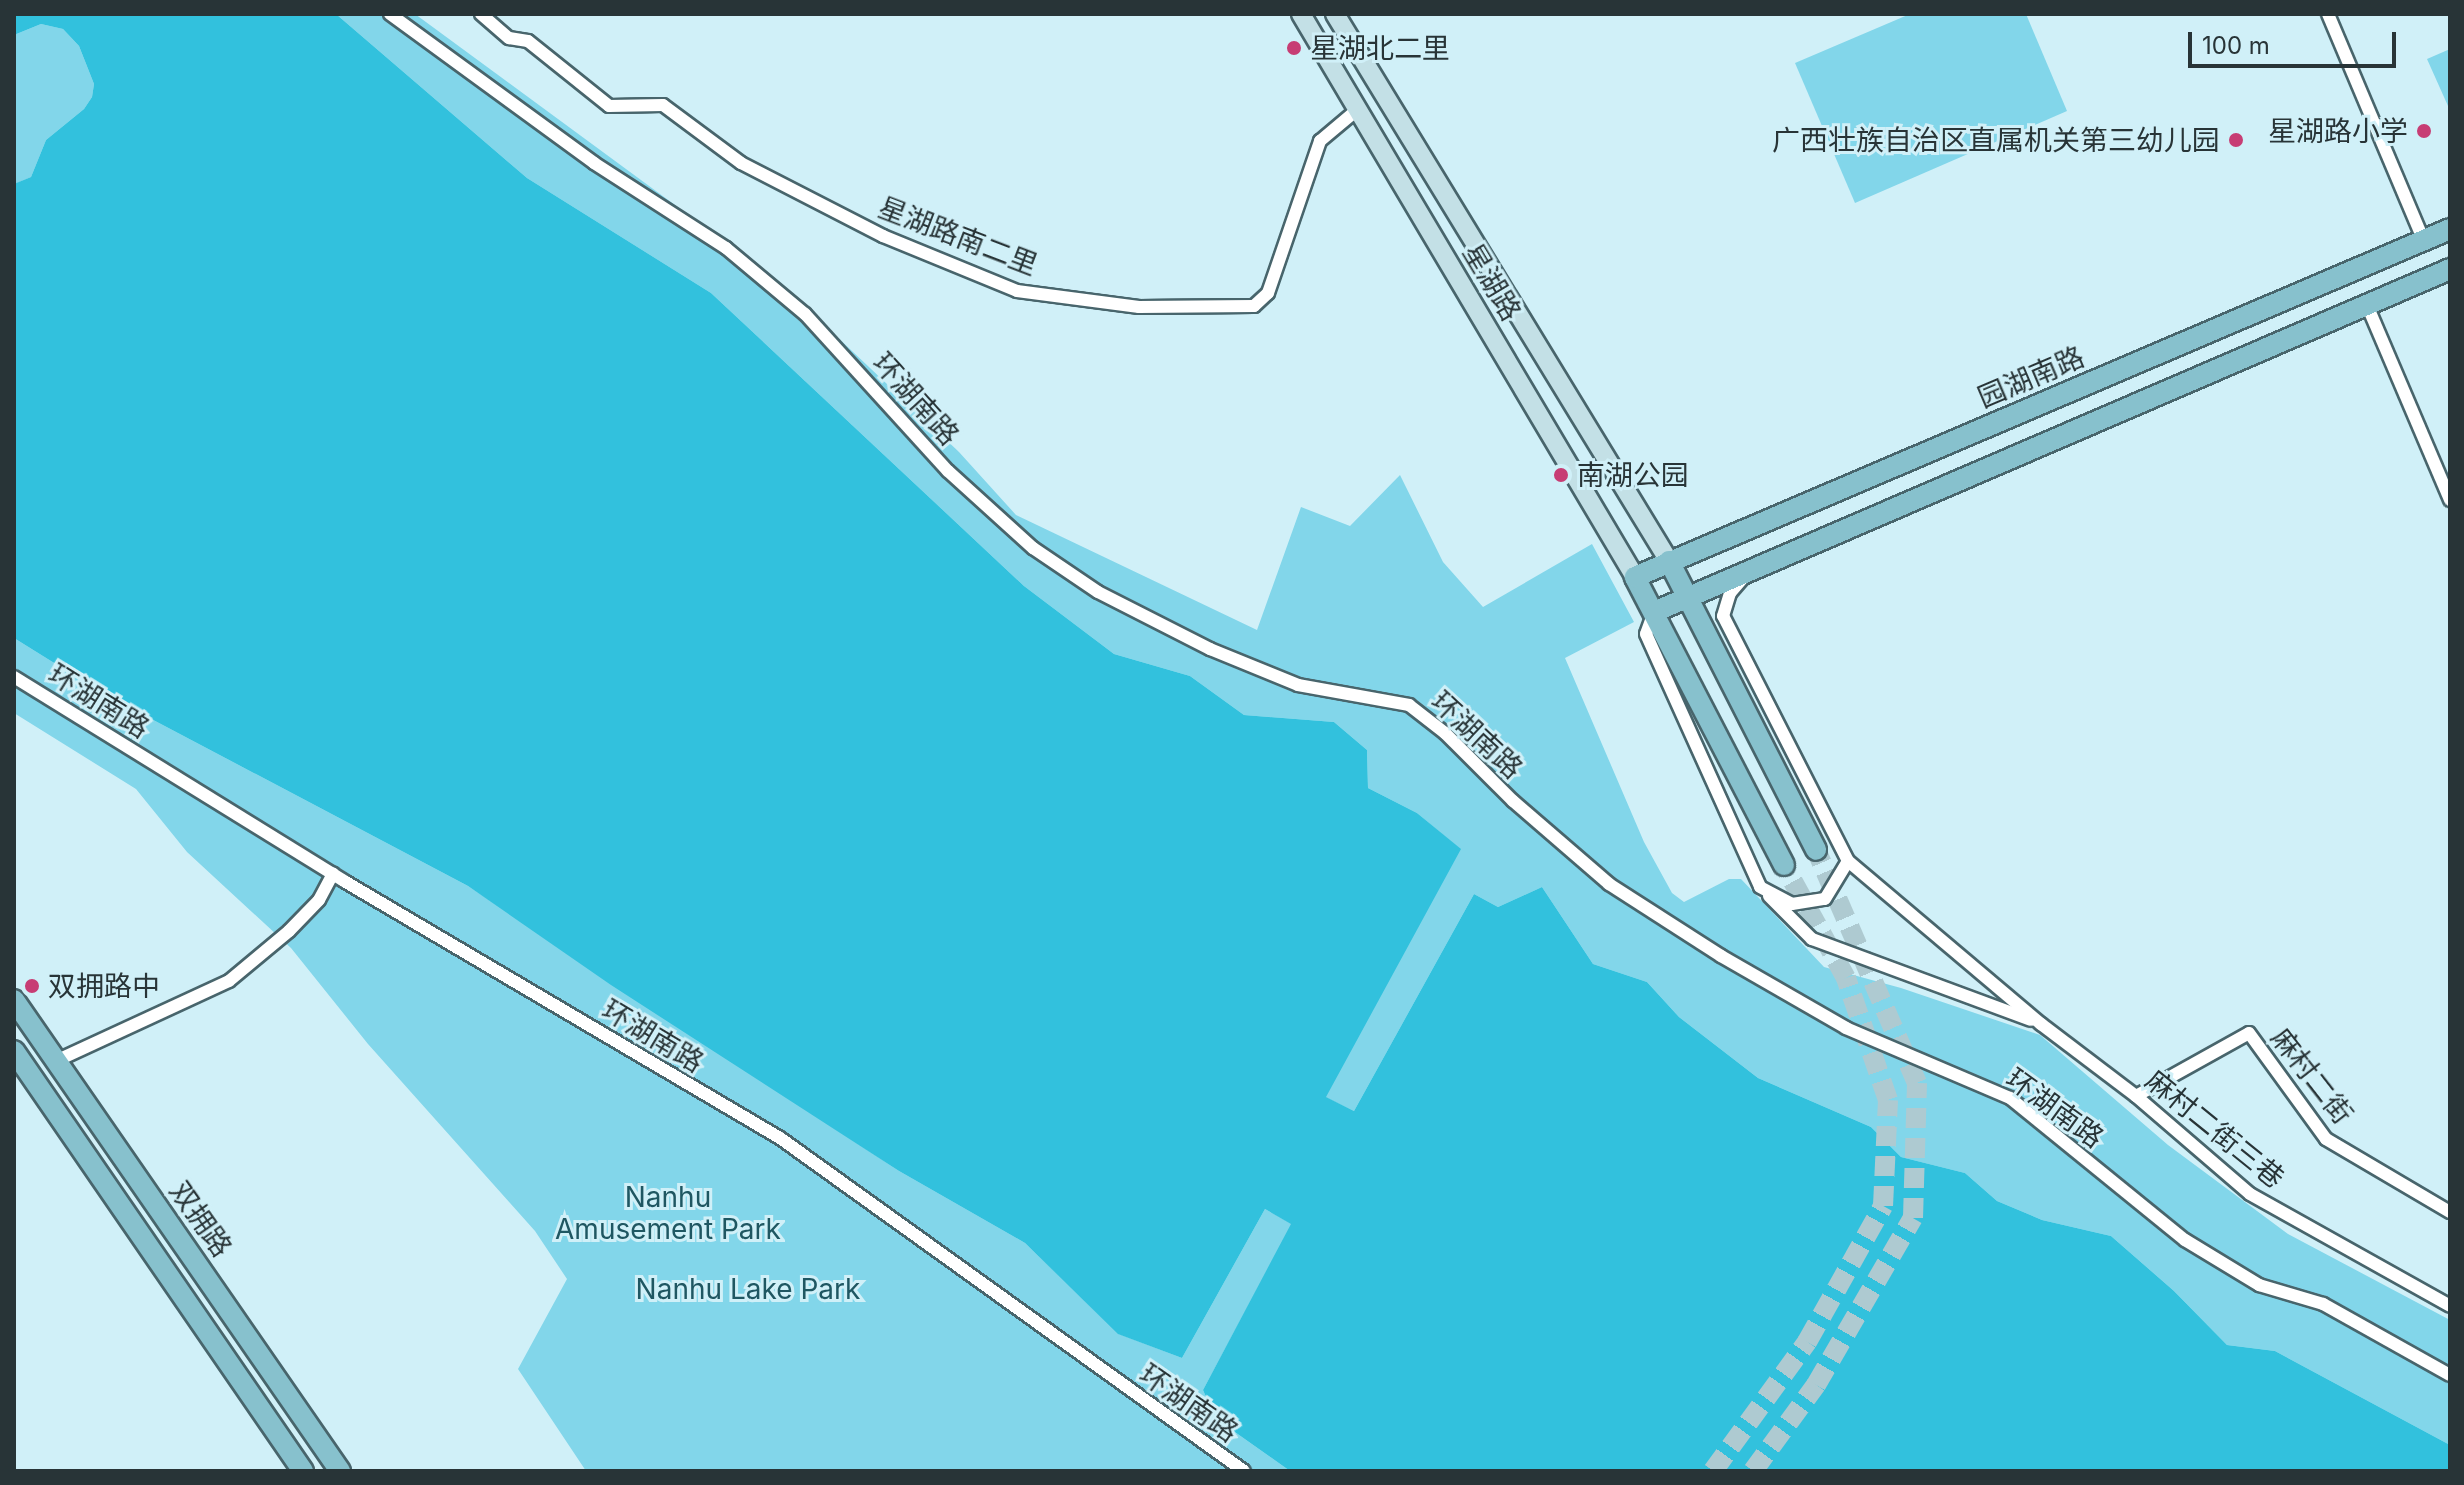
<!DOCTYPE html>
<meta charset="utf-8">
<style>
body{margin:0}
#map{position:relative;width:2464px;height:1485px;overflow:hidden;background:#d0f0f8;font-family:Inter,"Noto Sans SC",sans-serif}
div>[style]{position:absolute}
.green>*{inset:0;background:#82d6ea}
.water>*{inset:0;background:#32c1dd}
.primary-tunnel>*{height:20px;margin-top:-10px;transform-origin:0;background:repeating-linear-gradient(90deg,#aecad1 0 20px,transparent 0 30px)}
.roads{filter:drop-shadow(2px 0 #48656c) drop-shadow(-2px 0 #48656c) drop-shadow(0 2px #48656c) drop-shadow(0 -2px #48656c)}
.minor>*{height:12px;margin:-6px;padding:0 6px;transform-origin:6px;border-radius:6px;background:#fff}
.secondary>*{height:18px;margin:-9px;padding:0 9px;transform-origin:9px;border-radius:9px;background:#c3e0e6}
.primary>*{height:20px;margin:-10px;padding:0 10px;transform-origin:10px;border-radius:10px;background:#87c1cd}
.dots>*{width:22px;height:22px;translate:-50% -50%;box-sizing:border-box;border:4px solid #d0f0f8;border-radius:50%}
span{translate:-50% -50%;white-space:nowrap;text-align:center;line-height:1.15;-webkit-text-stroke:6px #d0f0f8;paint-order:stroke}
.poi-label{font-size:28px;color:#283437}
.left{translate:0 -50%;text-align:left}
.right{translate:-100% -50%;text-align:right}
.street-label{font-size:28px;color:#283437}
.park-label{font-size:28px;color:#1f5762}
.frame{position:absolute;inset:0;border:16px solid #283437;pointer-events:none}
.scale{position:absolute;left:2188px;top:32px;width:208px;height:36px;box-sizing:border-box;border:4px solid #283437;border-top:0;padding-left:10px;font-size:24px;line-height:28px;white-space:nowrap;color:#283437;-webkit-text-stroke:6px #d0f0f8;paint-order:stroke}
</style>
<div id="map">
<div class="green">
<div style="clip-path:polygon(336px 14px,415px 14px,728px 244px,817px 318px,959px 452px,1016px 515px,1257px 630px,1301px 507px,1350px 526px,1400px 475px,1443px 562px,1483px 607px,1592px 544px,1634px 622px,1565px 658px,1644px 842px,1672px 893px,1684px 902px,1729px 879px,1741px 879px,1824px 967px,1901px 988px,2040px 1035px,2168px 1145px,2288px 1234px,2450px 1320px,2450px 1445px,2275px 1351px,2227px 1345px,2174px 1291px,2111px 1236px,2042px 1220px,1997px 1201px,1965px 1173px,1901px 1157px,1871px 1127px,1758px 1078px,1679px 1017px,1647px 982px,1593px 964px,1542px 887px,1498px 907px,1474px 894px,1354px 1111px,1325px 1097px,1460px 849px,1417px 813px,1368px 788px,1367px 750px,1334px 722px,1244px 715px,1190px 676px,1114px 654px,1024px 586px,711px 293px,527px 178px)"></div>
<div style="clip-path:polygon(1910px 14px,2026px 14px,2067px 111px,1855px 203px,1795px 63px)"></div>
<div style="clip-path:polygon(41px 24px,63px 29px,79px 46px,94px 84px,92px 97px,84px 109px,46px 140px,31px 177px,15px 184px,14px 35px)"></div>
<div style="clip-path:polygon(2450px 49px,2450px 105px,2448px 106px,2427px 59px)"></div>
<div style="clip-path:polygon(14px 638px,104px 694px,468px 886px,899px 1171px,1025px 1243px,1119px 1334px,1182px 1358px,1265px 1209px,1292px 1224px,1203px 1390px,1215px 1418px,1290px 1471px,586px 1471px,518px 1369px,567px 1279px,535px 1231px,368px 1044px,291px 948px,187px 852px,136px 789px,14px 713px)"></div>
</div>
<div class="water">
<div style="clip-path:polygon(14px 14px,336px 14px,527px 178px,711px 293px,1024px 586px,1114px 654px,1190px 676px,1244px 715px,1334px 722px,1367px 750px,1368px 788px,1417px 813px,1461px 849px,1326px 1097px,1354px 1111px,1474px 894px,1498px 907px,1542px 887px,1593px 964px,1647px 982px,1679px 1017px,1758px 1078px,1871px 1127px,1901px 1157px,1965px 1173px,1997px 1201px,2042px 1220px,2111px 1236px,2174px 1291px,2227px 1345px,2275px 1351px,2450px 1445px,2450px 1471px,1290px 1471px,1215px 1418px,1203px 1390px,1291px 1224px,1265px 1209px,1182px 1358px,1118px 1334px,1025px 1243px,899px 1171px,611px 985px,468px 886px,104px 694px,14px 638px,14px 184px,31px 177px,46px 140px,84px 109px,92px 97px,94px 84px,79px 46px,63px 29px,41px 24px,14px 35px)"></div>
</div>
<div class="primary-tunnel">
<div style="left:1713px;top:1471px;width:160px;rotate:-53.9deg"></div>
<div style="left:1807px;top:1342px;width:156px;rotate:-60.8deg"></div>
<div style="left:1883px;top:1206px;width:106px;rotate:-87.3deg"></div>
<div style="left:1888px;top:1100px;width:129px;rotate:-109deg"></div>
<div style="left:1846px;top:978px;width:129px;rotate:-118.8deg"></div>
<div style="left:1753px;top:1471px;width:107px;rotate:-53.8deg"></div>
<div style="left:1816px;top:1385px;width:193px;rotate:-59.9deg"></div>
<div style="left:1913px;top:1218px;width:135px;rotate:-88.3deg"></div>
<div style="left:1917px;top:1083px;width:254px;rotate:-113.4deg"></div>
</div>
<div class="roads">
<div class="minor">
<div style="left:390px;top:14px;width:253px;rotate:36.1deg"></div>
<div style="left:594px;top:163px;width:157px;rotate:32.8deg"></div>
<div style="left:726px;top:248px;width:103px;rotate:39.9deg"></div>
<div style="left:805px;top:314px;width:212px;rotate:47.7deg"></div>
<div style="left:948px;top:471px;width:115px;rotate:42.2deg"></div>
<div style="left:1033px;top:548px;width:78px;rotate:34.1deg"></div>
<div style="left:1098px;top:592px;width:126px;rotate:27deg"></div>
<div style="left:1210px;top:649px;width:95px;rotate:22.2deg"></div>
<div style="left:1298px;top:685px;width:113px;rotate:10.2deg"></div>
<div style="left:1409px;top:705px;width:46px;rotate:37.9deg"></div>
<div style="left:1445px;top:733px;width:96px;rotate:45deg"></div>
<div style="left:1513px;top:801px;width:127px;rotate:40.8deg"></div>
<div style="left:1609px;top:884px;width:133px;rotate:32.7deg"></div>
<div style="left:1721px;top:956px;width:144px;rotate:29.9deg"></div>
<div style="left:1846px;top:1028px;width:178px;rotate:23.1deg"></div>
<div style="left:2010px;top:1098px;width:225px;rotate:39.1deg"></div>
<div style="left:2185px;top:1240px;width:87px;rotate:31.3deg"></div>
<div style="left:2259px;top:1285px;width:67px;rotate:16.5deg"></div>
<div style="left:2323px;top:1304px;width:145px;rotate:29.2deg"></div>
<div style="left:481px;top:14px;width:37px;rotate:41deg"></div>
<div style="left:509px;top:38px;width:19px;rotate:9deg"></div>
<div style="left:528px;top:41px;width:104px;rotate:38.7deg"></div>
<div style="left:609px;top:106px;width:54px;rotate:-1.1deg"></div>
<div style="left:663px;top:105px;width:97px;rotate:36.6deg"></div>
<div style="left:741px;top:163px;width:160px;rotate:27.2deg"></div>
<div style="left:883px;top:236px;width:145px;rotate:22.3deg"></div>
<div style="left:1017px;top:291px;width:123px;rotate:7.5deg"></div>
<div style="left:1139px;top:307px;width:115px;rotate:-0.5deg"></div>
<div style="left:1254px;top:306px;width:19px;rotate:-43deg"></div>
<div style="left:1268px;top:293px;width:161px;rotate:-71.1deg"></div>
<div style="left:1320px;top:141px;width:48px;rotate:-40deg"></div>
<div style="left:2328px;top:14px;width:246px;rotate:67.1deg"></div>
<div style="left:2367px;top:305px;width:212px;rotate:66.9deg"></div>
<div style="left:1654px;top:612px;width:23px;rotate:110deg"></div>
<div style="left:1646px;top:634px;width:277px;rotate:65.7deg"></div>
<div style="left:1760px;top:887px;width:36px;rotate:28deg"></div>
<div style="left:1792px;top:904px;width:33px;rotate:-9deg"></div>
<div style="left:1825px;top:899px;width:44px;rotate:-58.8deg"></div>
<div style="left:1848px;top:861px;width:275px;rotate:-117deg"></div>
<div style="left:1723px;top:616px;width:24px;rotate:-73deg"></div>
<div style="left:1730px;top:593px;width:23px;rotate:-49deg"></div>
<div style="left:14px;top:677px;width:388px;rotate:31.7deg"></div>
<div style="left:344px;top:881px;width:506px;rotate:30.52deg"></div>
<div style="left:780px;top:1138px;width:571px;rotate:35.67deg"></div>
<div style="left:1848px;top:861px;width:253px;rotate:40.2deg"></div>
<div style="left:2041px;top:1024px;width:119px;rotate:37.2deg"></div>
<div style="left:2136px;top:1096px;width:150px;rotate:40.7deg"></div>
<div style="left:2250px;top:1194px;width:229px;rotate:29.2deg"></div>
<div style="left:1769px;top:896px;width:61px;rotate:45deg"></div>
<div style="left:1812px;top:939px;width:233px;rotate:20.3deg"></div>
<div style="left:58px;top:1060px;width:188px;rotate:-24.8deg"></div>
<div style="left:229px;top:981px;width:78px;rotate:-39.8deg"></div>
<div style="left:289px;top:931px;width:43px;rotate:-45.9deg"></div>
<div style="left:319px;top:900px;width:30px;rotate:-62deg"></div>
<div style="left:2136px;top:1096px;width:129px;rotate:-29.1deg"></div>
<div style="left:2249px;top:1033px;width:131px;rotate:54deg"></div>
<div style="left:2326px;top:1139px;width:144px;rotate:30.5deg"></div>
</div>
<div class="secondary">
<div style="left:1301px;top:14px;width:655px;rotate:59.32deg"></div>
<div style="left:1335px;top:14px;width:641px;rotate:58.59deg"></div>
</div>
<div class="primary">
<div style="left:1669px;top:561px;width:324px;rotate:63deg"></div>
<div style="left:1654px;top:612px;width:867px;rotate:-23.31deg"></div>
<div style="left:1784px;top:865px;width:324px;rotate:-117.4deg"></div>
<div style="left:1635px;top:577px;width:886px;rotate:-23.12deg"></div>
<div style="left:14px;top:1000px;width:573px;rotate:55.31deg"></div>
<div style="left:14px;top:1051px;width:510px;rotate:55.47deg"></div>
</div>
</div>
<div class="dots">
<div style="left:1294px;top:48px;background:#c73d74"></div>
<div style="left:2424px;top:131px;background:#c73d74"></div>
<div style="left:2236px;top:140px;background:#c73d74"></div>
<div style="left:1561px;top:475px;background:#c73d74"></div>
<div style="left:32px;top:986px;background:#c73d74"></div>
</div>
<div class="poi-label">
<span class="left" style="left:1310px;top:48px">星湖北二里</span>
<span class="right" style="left:2408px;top:131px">星湖路小学</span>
<span class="right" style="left:2220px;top:140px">广西壮族自治区直属机关第三幼儿园</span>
<span class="left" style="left:1577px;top:475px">南湖公园</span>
<span class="left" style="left:48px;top:986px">双拥路中</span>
</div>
<div class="street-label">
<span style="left:958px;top:236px;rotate:21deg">星湖路南二里</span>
<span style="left:1492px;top:282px;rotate:59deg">星湖路</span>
<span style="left:2031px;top:377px;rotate:-23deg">园湖南路</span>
<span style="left:916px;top:399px;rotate:48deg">环湖南路</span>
<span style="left:99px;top:701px;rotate:32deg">环湖南路</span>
<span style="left:1477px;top:735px;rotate:43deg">环湖南路</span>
<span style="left:653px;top:1036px;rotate:31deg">环湖南路</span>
<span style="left:2312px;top:1076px;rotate:52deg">麻村二街</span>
<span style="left:2055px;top:1108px;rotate:36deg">环湖南路</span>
<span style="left:2215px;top:1129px;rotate:39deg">麻村二街三巷</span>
<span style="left:201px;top:1219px;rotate:55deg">双拥路</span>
<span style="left:1189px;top:1403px;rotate:35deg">环湖南路</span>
</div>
<div class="park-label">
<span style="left:668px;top:1213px">Nanhu<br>Amusement Park</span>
<span style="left:748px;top:1289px">Nanhu Lake Park</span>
</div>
<div class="frame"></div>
<div class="scale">100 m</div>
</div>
